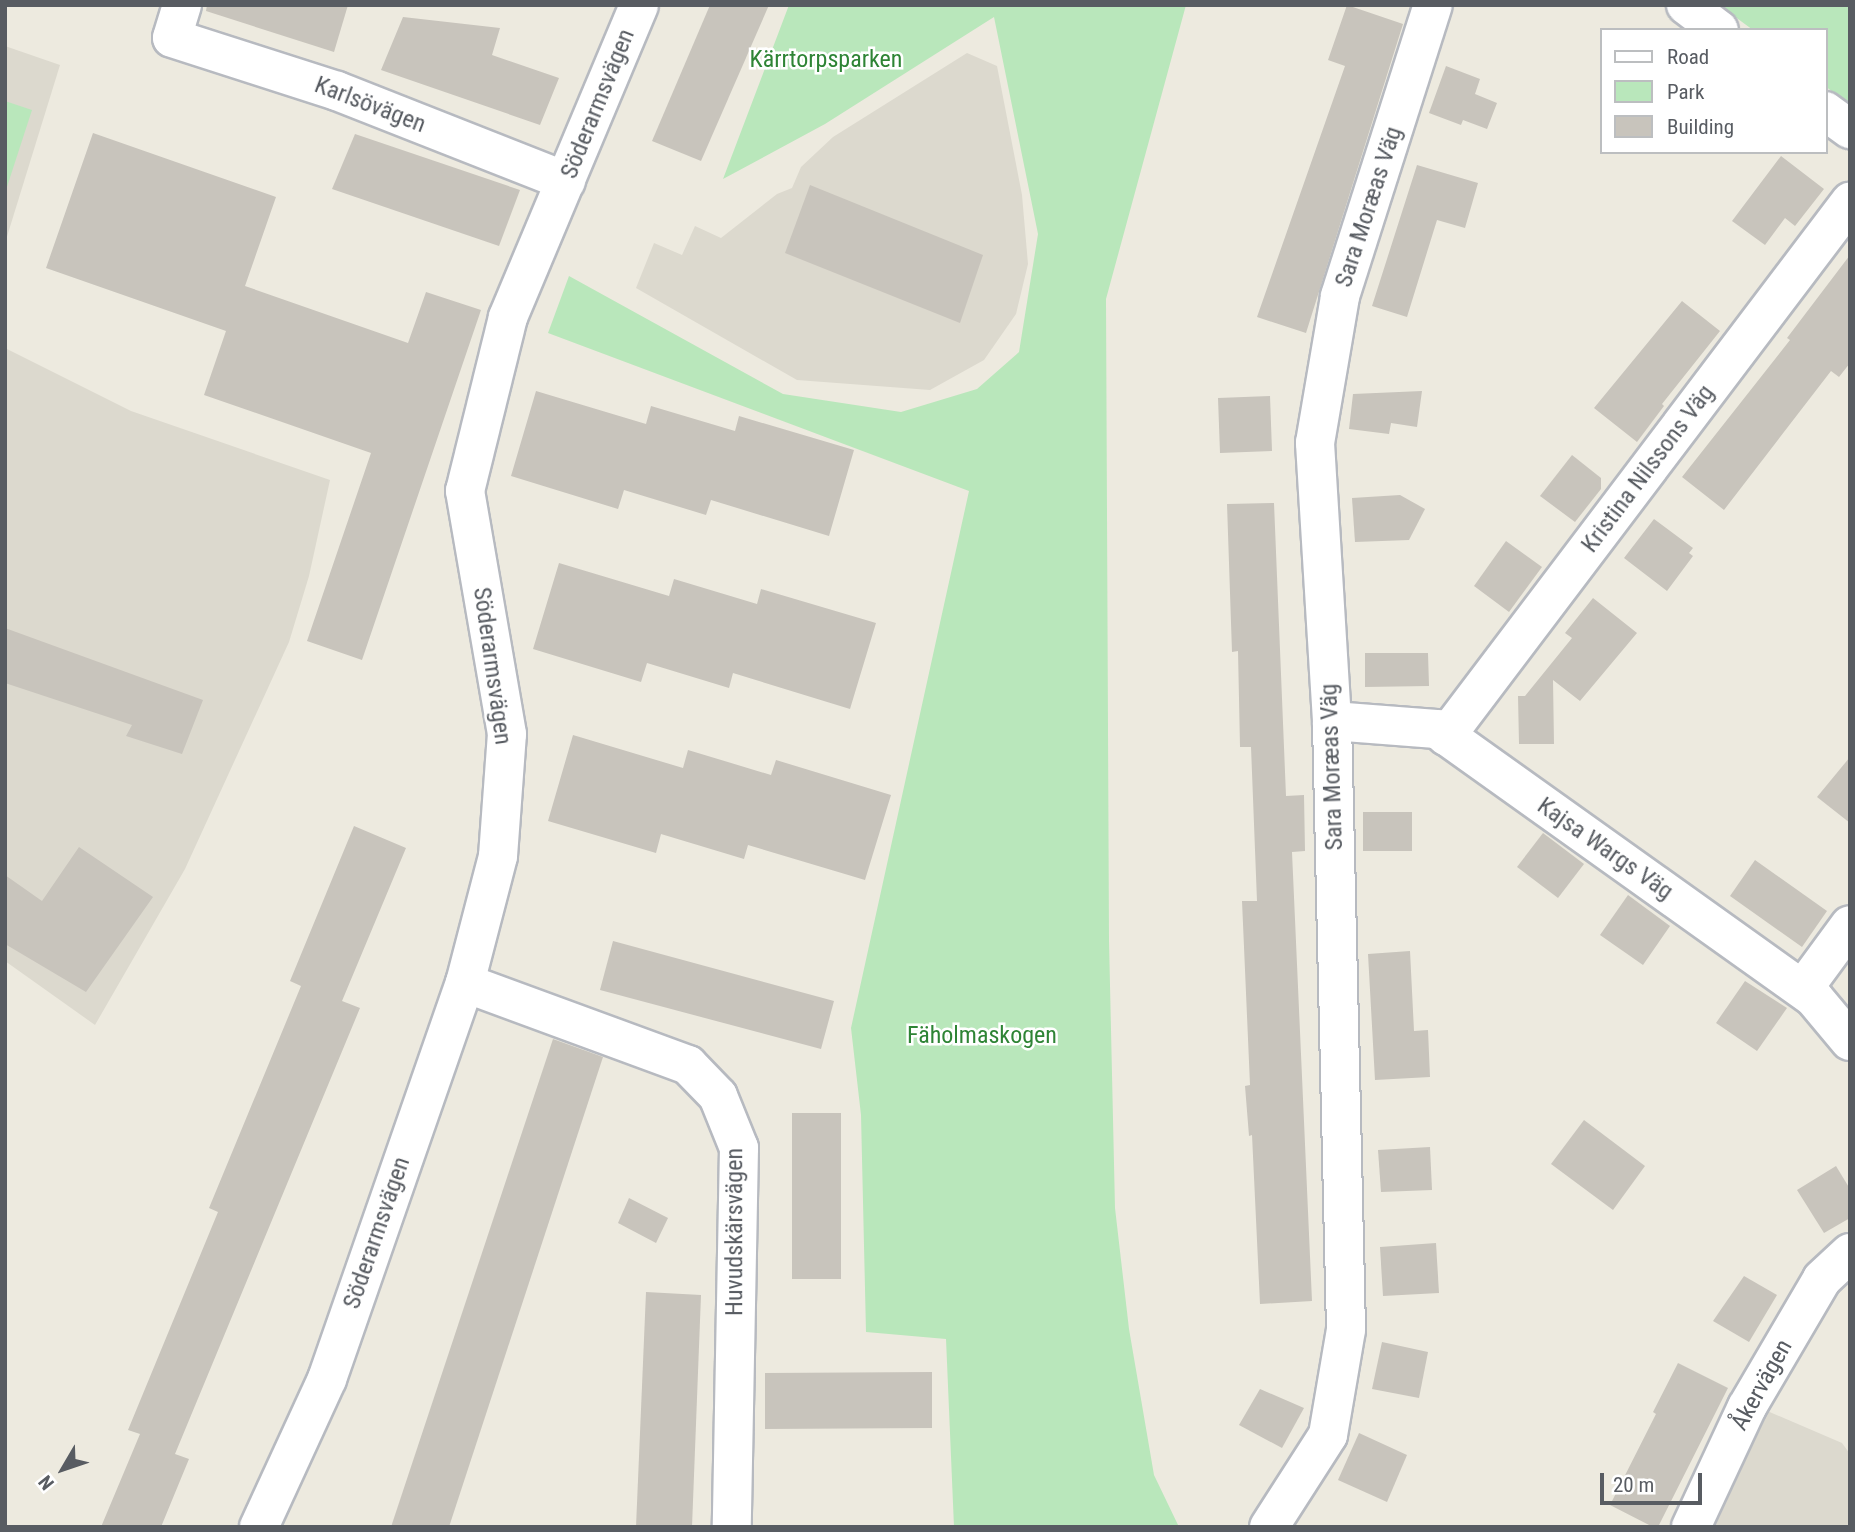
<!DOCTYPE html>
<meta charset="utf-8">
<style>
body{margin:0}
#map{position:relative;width:1855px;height:1532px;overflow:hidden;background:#edeadf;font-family:"Roboto Condensed",sans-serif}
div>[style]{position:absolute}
.education>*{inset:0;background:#dcd9ce}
.green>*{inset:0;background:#b9e7bb}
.building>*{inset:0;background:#c8c4bc}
.roads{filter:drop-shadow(2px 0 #b7bac0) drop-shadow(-2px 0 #b7bac0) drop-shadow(0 2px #b7bac0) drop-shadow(0 -2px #b7bac0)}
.minor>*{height:38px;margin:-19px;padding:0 19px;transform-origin:19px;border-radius:19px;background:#fff}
span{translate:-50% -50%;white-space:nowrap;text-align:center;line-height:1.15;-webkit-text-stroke:5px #fff;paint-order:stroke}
.park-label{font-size:24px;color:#2e8435}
.street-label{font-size:24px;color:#585c62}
.frame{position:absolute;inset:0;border:7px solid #585c62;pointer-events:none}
.legend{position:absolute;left:1600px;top:28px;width:228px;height:126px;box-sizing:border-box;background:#fff;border:2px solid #bcbec0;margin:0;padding:9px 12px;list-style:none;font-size:21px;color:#585c62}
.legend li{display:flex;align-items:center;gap:14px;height:35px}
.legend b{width:35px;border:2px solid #bcbec0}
.north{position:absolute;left:28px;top:1434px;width:70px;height:70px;-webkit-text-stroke:5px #fff;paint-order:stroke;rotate:231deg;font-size:19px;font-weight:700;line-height:28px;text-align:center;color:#585c62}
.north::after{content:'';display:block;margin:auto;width:24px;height:32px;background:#585c62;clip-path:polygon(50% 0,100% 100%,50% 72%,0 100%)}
.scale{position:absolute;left:1600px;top:1473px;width:102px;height:32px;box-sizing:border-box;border:4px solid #585c62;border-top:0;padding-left:9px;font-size:21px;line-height:24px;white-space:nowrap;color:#585c62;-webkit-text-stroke:5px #fff;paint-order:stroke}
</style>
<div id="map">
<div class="education">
<div style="clip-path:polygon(5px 46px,60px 65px,5px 243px)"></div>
<div style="clip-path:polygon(967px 53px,997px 66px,1022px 195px,1028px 264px,1016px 314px,984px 360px,930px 390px,797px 380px,636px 288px,654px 243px,682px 255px,695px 226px,721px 238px,777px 194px,792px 188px,801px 167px,833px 137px)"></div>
<div style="clip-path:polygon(5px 348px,131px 411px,330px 480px,309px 576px,289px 642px,185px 869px,95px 1025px,5px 961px)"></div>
<div style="clip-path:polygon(1765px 1410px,1842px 1443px,1850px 1454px,1850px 1527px,1710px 1527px)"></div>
</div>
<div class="green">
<div style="clip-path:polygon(789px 5px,1186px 5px,1106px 299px,1109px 940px,1115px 1208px,1129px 1329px,1154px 1475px,1179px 1527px,954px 1527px,946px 1339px,866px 1332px,861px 1115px,851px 1028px,969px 491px,548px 333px,569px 276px,783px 394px,901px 412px,977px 389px,1019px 352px,1038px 234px,994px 17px,825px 124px,723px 179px)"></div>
<div style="clip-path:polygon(1719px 5px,1850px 5px,1850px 105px,1825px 86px,1825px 30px,1753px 30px)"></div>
<div style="clip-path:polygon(5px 101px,32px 110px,5px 193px)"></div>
</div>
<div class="building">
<div style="clip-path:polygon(207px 5px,348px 5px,334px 52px,206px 11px)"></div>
<div style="clip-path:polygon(710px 5px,769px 5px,701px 161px,652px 141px)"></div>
<div style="clip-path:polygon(1347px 5px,1403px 24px,1306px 333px,1257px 317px,1345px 66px,1328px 60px)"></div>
<div style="clip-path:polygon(403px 17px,500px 28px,492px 55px,559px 78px,540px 125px,381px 70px)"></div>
<div style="clip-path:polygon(1446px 66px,1480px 79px,1475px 94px,1497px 103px,1487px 129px,1463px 120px,1461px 125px,1429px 113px)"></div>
<div style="clip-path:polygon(93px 133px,276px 197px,245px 286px,408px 343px,426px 292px,481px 310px,362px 660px,307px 641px,371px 453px,204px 395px,226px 331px,46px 268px)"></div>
<div style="clip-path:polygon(355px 134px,520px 190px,499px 246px,332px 189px)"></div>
<div style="clip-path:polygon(1781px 156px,1824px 189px,1795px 226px,1785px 218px,1765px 245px,1732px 221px)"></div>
<div style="clip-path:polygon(1417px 165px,1478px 183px,1465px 228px,1437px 220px,1407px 317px,1372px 306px)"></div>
<div style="clip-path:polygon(810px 185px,983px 255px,960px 323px,785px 253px)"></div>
<div style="clip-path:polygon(1850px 255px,1850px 363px,1839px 377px,1831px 371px,1724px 510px,1682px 477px,1790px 340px,1787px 338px)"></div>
<div style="clip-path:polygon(1682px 301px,1720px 331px,1662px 404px,1664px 406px,1637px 442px,1594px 408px)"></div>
<div style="clip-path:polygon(536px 391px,646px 424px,651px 406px,735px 431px,739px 416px,854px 450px,829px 536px,711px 500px,706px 515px,624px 490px,618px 509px,511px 476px)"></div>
<div style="clip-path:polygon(1422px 391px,1417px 427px,1391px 423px,1389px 434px,1349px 429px,1353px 394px)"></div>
<div style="clip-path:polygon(1270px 396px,1272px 451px,1220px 453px,1218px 398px)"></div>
<div style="clip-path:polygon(1572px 455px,1601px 478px,1601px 489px,1575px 522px,1540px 496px)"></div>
<div style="clip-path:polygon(1400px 495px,1425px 509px,1409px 540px,1355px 542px,1352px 498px)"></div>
<div style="clip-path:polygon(1274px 503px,1286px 796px,1304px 795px,1305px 851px,1292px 852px,1312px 1301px,1260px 1304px,1252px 1135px,1249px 1136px,1245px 1086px,1250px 1085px,1242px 901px,1257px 901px,1251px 747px,1240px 747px,1238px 651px,1232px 652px,1227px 504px)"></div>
<div style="clip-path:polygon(1654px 519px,1693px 548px,1689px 553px,1693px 556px,1667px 591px,1624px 558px)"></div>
<div style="clip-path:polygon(1506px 541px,1542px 567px,1509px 612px,1474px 586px)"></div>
<div style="clip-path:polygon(559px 563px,669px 596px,674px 579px,757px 604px,761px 589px,876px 623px,850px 709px,733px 673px,729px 688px,647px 663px,641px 682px,533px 649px)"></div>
<div style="clip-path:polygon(1593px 598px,1637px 633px,1580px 701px,1553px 680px,1554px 744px,1519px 744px,1518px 696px,1525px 696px,1572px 638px,1565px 633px)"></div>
<div style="clip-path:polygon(5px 628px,203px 700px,182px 754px,126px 736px,132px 725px,5px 683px)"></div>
<div style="clip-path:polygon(1365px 653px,1428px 653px,1429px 686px,1365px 687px)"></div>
<div style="clip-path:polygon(573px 735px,683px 768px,688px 750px,771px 775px,776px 760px,891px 795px,865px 880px,748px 845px,744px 859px,661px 834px,656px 853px,548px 821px)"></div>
<div style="clip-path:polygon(1850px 757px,1850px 823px,1817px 797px)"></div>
<div style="clip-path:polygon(1363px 812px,1412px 812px,1412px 851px,1363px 851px)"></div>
<div style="clip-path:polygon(354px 826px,406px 848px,342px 1001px,360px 1008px,175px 1454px,189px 1459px,161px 1527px,101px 1527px,140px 1434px,128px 1430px,218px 1212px,209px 1208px,301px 986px,290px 981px)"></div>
<div style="clip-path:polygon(1543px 833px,1584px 864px,1558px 898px,1517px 867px)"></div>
<div style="clip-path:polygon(79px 847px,153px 897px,86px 992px,5px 944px,5px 875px,42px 901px)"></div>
<div style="clip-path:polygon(1755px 860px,1827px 911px,1802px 947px,1730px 896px)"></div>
<div style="clip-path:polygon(1628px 895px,1670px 926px,1643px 965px,1600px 935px)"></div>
<div style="clip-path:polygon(613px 941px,834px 1001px,821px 1049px,600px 990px)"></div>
<div style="clip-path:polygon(1410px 951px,1414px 1031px,1428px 1030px,1430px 1077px,1375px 1080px,1368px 954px)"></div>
<div style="clip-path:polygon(1745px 981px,1787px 1008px,1757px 1051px,1716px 1023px)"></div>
<div style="clip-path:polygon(553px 1039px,603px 1057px,449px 1527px,391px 1527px)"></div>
<div style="clip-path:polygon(792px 1113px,841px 1113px,841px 1279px,792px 1279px)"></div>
<div style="clip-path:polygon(1584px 1120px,1645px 1166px,1613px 1210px,1551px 1164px)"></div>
<div style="clip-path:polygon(1430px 1147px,1432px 1190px,1381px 1192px,1378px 1150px)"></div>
<div style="clip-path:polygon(1836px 1166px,1850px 1189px,1850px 1218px,1824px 1233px,1797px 1190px)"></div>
<div style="clip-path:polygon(629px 1198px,668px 1218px,656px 1243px,618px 1223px)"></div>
<div style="clip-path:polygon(1436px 1243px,1439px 1293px,1383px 1296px,1380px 1247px)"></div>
<div style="clip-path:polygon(1744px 1276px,1777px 1295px,1749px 1342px,1713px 1321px)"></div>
<div style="clip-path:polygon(646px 1292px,701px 1295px,692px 1527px,636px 1527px)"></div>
<div style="clip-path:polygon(1382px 1342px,1428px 1352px,1419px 1398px,1372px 1389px)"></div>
<div style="clip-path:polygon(1678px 1363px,1728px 1388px,1658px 1527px,1653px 1527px,1610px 1505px,1656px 1414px,1653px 1412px)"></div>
<div style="clip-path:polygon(932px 1372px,932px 1428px,765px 1429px,765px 1373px)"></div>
<div style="clip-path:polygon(1260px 1389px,1304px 1408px,1282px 1448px,1239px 1425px)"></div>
<div style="clip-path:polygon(1359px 1433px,1407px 1455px,1387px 1502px,1338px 1480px)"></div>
</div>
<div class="roads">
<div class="minor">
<div style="left:182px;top:5px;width:34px;rotate:107deg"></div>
<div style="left:172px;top:38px;width:173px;rotate:17.8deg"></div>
<div style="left:337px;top:91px;width:246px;rotate:21.5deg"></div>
<div style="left:1686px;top:5px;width:41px;rotate:37.1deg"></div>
<div style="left:1825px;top:111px;width:31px;rotate:36deg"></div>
<div style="left:1332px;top:721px;width:105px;rotate:4.4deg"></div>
<div style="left:1437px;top:729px;width:463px;rotate:35.5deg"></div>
<div style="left:1814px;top:998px;width:56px;rotate:50.1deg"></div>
<div style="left:1446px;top:736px;width:670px;rotate:-52.89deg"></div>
<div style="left:465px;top:983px;width:238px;rotate:20.2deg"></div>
<div style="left:688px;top:1065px;width:43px;rotate:45.9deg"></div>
<div style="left:718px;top:1096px;width:56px;rotate:68deg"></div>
<div style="left:739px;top:1148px;width:379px;rotate:91.1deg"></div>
<div style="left:1803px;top:989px;width:79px;rotate:-53.7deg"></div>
<div style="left:259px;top:1527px;width:163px;rotate:-65.3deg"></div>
<div style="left:327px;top:1379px;width:419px;rotate:-70.8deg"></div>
<div style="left:465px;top:983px;width:131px;rotate:-75.4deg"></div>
<div style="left:498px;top:856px;width:122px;rotate:-85.8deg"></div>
<div style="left:507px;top:734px;width:247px;rotate:-99.8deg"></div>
<div style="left:465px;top:491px;width:179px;rotate:-76.1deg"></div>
<div style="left:508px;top:317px;width:338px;rotate:-67.2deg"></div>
<div style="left:1269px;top:1527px;width:109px;rotate:-57.3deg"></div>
<div style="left:1328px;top:1435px;width:107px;rotate:-80.3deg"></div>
<div style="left:1346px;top:1330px;width:609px;rotate:-91.32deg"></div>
<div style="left:1332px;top:721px;width:279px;rotate:-93.5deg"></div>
<div style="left:1315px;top:443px;width:149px;rotate:-80.3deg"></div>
<div style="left:1340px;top:296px;width:305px;rotate:-72.3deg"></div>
<div style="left:1691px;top:1527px;width:132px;rotate:-65deg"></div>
<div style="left:1747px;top:1407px;width:148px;rotate:-59.6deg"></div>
<div style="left:1822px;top:1279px;width:38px;rotate:-43deg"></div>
</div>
</div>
<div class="park-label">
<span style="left:826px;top:60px">Kärrtorpsparken</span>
<span style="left:982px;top:1036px">Fäholmaskogen</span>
</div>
<div class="street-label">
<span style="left:598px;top:104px;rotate:-68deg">Söderarmsvägen</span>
<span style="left:370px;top:105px;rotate:21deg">Karlsövägen</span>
<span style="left:1369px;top:207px;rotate:-72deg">Sara Moræas Väg</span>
<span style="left:1648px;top:469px;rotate:-53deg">Kristina Nilssons Väg</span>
<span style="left:492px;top:666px;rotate:82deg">Söderarmsvägen</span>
<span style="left:1332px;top:767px;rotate:-92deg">Sara Moræas Väg</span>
<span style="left:1605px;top:849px;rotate:35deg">Kajsa Wargs Väg</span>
<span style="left:735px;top:1232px;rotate:-90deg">Huvudskärsvägen</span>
<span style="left:377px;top:1233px;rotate:-71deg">Söderarmsvägen</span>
<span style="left:1762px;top:1385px;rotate:-61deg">Åkervägen</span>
</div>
<div class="frame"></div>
<ul class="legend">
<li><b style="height:9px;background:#fff"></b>Road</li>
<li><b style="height:19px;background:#b9e7bb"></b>Park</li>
<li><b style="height:19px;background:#c8c4bc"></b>Building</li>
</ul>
<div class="north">N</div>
<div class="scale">20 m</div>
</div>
